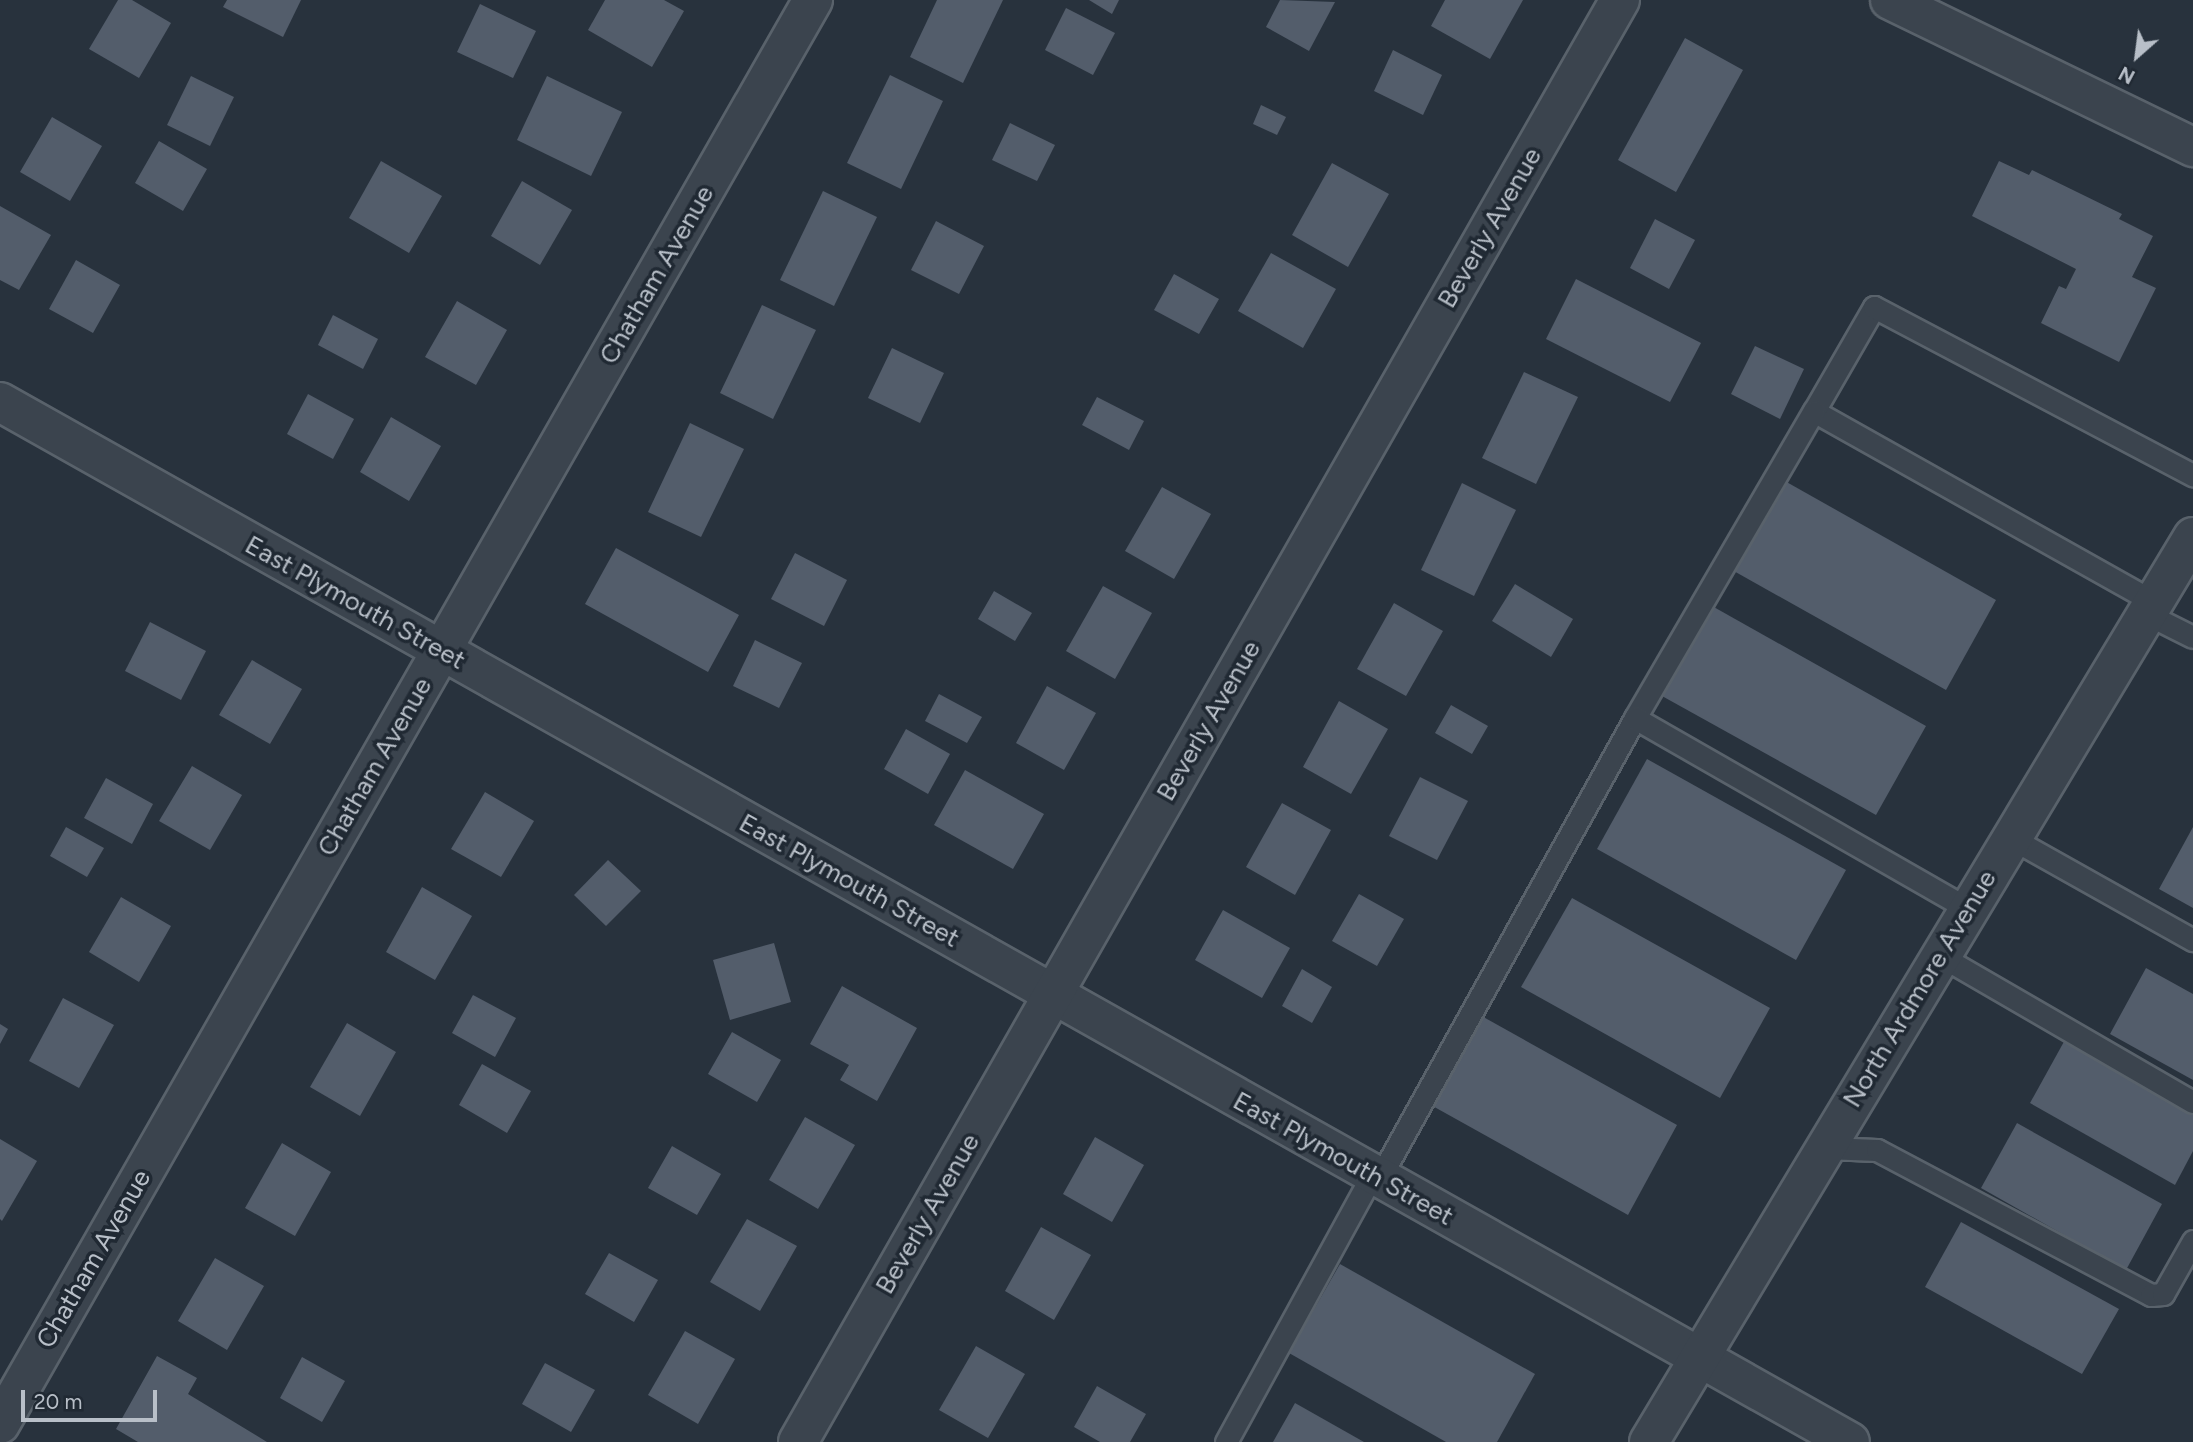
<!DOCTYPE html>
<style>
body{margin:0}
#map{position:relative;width:2193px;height:1442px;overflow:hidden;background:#28323d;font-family:Figtree,sans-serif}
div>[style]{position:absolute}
.building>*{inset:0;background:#535d6b}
.roads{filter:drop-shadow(2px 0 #59626b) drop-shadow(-2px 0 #59626b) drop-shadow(0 2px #59626b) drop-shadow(0 -2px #59626b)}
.service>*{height:21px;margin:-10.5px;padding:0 10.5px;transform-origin:10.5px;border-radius:10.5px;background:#3b444e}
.minor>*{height:38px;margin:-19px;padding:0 19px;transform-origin:19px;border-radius:19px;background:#3b444e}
span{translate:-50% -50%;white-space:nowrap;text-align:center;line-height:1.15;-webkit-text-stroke:7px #202933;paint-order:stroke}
.street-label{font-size:26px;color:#b8bfc8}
.north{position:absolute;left:2102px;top:21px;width:70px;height:70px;-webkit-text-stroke:5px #202933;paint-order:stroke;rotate:208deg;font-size:19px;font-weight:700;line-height:28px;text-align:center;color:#b8bfc8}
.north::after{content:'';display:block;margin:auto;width:24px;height:32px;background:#b8bfc8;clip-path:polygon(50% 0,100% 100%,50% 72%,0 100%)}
.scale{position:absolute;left:21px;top:1390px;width:136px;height:32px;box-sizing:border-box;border:4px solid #b8bfc8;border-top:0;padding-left:9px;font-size:21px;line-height:24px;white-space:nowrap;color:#b8bfc8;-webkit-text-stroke:5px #202933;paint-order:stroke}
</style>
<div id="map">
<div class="building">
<div style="clip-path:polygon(118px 0,132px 0,171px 23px,139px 78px,89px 49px)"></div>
<div style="clip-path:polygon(227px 0,301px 0,283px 37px,223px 7px)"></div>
<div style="clip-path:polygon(605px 0,664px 0,684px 11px,652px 67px,588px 30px)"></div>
<div style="clip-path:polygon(937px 0,1003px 0,963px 83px,910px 57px)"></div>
<div style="clip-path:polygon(1089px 0,1119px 0,1112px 14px)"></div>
<div style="clip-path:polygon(1280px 0,1335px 2px,1309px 51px,1266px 27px)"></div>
<div style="clip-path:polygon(1445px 0,1523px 0,1490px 59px,1431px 26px)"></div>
<div style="clip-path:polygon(480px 4px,536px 31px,513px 78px,457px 52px)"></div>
<div style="clip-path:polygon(1066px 8px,1115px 33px,1093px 75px,1045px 50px)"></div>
<div style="clip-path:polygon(1685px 38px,1743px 70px,1676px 192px,1618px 160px)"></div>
<div style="clip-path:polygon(1393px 50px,1442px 75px,1423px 115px,1374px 91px)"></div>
<div style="clip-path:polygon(890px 75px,943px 101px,901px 189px,847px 163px)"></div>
<div style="clip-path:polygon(191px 76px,234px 97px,210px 146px,167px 125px)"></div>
<div style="clip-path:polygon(547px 76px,622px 112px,591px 176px,517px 140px)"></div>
<div style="clip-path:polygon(1261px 105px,1286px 117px,1277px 135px,1253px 124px)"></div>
<div style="clip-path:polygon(52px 117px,102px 146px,70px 201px,20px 172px)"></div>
<div style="clip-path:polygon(1010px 123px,1055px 145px,1037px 181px,992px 160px)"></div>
<div style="clip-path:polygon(159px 141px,207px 169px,183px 211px,135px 183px)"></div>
<div style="clip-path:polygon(381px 161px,442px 196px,409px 253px,349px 218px)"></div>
<div style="clip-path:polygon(1999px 161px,2029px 175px,2032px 170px,2122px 214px,2119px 219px,2153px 236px,2132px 277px,2156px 288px,2119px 362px,2041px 323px,2059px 286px,2066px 289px,2076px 269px,1972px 216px)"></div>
<div style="clip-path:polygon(1332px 163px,1389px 194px,1348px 267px,1292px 235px)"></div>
<div style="clip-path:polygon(522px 181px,572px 210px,540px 265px,491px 236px)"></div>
<div style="clip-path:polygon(823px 191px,877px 217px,834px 306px,780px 280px)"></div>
<div style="clip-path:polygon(0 206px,51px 235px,19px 290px,0 280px)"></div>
<div style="clip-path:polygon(1655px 219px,1695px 240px,1669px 289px,1630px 268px)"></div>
<div style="clip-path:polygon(936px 221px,984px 246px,959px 294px,911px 270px)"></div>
<div style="clip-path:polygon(1271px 253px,1336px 289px,1303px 348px,1238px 311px)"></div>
<div style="clip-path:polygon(76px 260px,120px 285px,93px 333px,49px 309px)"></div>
<div style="clip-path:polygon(1174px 274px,1219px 299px,1199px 334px,1154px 310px)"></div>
<div style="clip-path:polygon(1576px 279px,1701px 343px,1670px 402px,1546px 339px)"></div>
<div style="clip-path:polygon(457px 301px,507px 330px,476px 385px,425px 357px)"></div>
<div style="clip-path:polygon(762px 305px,816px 330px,773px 419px,720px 393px)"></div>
<div style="clip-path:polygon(333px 315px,378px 339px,363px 369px,318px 345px)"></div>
<div style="clip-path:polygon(1755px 346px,1804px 369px,1780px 419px,1731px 394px)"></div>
<div style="clip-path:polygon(892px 348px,944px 373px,920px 423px,868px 398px)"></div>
<div style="clip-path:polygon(1524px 372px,1578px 397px,1536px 484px,1482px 458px)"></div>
<div style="clip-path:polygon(308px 394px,354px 419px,333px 459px,287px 434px)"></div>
<div style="clip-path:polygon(1097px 397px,1144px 421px,1129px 450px,1082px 425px)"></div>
<div style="clip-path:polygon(391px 417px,441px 446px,409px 501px,360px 472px)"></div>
<div style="clip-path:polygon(690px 423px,744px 449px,701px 537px,648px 512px)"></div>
<div style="clip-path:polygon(1783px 480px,1996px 600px,1946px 690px,1732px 570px)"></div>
<div style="clip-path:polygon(1462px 483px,1516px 510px,1474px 596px,1421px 570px)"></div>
<div style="clip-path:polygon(1162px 487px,1211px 514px,1174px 579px,1125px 551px)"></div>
<div style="clip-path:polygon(616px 548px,739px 615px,708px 672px,585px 604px)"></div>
<div style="clip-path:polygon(795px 553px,847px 580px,824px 626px,771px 599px)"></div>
<div style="clip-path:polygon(1515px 584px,1573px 619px,1551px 657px,1492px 621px)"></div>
<div style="clip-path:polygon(1103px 586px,1152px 613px,1115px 679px,1066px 651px)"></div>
<div style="clip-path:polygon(994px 591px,1032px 613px,1015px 641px,978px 619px)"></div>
<div style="clip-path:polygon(1394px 603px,1443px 631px,1406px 696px,1357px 669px)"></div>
<div style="clip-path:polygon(1712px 606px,1926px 726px,1876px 815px,1662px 696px)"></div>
<div style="clip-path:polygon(150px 622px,206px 651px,181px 700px,125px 671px)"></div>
<div style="clip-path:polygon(755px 640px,802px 663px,779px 708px,733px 686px)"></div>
<div style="clip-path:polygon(252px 660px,302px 689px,270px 744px,219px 715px)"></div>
<div style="clip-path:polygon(1047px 686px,1096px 713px,1064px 770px,1016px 743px)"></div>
<div style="clip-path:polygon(939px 694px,982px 717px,967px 743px,925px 721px)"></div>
<div style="clip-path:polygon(1339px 701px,1388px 729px,1351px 794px,1303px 767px)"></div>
<div style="clip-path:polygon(1451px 705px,1488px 726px,1472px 754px,1435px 733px)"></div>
<div style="clip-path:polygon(906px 729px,950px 754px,928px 794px,884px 769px)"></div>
<div style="clip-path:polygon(1647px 759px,1846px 870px,1796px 960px,1597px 849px)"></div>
<div style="clip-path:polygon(192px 766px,242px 795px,210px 850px,159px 821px)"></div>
<div style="clip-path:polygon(965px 770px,1044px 814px,1013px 869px,934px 825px)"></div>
<div style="clip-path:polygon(1420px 777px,1468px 801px,1437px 860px,1389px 836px)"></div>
<div style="clip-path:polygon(106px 778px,153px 804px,132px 844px,84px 818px)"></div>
<div style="clip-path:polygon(485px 792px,534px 821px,501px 877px,451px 849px)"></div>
<div style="clip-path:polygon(1282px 803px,1331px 830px,1295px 895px,1246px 867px)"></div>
<div style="clip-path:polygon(66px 827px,104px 848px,87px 877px,50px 856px)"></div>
<div style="clip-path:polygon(2193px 827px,2193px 908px,2159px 889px)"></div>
<div style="clip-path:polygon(608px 860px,641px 891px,606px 926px,574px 895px)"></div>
<div style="clip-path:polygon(422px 887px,472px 916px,435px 980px,386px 952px)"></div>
<div style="clip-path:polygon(1359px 894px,1404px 919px,1377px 966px,1332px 941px)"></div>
<div style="clip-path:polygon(121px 897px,171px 926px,139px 982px,89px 952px)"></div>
<div style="clip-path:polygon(1572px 898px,1770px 1008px,1720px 1098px,1521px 987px)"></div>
<div style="clip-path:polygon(1223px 910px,1290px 948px,1262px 998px,1195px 960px)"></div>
<div style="clip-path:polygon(774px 943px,791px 1002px,730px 1020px,713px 960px)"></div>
<div style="clip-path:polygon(2146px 968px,2193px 994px,2193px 1080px,2110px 1034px)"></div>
<div style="clip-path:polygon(1302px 969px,1332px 987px,1312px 1023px,1282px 1006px)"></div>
<div style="clip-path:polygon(842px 986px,917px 1028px,877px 1101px,840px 1080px,849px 1065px,810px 1044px)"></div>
<div style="clip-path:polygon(473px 995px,516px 1018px,495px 1057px,452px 1033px)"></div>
<div style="clip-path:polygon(63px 998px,114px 1025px,79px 1088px,29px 1061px)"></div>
<div style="clip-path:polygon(1478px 1014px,1677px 1125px,1628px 1215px,1429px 1104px)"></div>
<div style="clip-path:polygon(347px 1023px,396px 1052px,360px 1116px,310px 1087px)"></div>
<div style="clip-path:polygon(0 1024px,8px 1029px,0 1044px)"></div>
<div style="clip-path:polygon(732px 1032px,781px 1060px,757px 1102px,708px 1074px)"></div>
<div style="clip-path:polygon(2066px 1038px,2193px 1109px,2193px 1151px,2175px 1185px,2030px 1103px)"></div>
<div style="clip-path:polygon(482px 1064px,531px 1091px,507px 1133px,459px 1105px)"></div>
<div style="clip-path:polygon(805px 1117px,855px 1145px,818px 1209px,769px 1180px)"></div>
<div style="clip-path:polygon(2017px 1123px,2162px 1204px,2126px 1270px,1981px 1188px)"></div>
<div style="clip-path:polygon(1095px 1137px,1144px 1165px,1112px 1222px,1063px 1194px)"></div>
<div style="clip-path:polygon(0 1139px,37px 1161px,2px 1221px,0 1219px)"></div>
<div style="clip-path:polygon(282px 1143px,331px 1172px,295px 1236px,245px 1208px)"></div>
<div style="clip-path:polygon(672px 1146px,721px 1174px,697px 1215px,648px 1188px)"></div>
<div style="clip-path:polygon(747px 1219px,797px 1246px,760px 1311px,710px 1282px)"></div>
<div style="clip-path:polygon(1961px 1222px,2119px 1309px,2082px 1374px,1925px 1287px)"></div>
<div style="clip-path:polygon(1041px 1227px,1091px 1255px,1054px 1320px,1005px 1291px)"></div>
<div style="clip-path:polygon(609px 1253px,658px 1280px,634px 1322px,585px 1294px)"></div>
<div style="clip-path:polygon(215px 1258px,264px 1286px,227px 1350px,178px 1321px)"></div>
<div style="clip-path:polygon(1340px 1264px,1535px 1374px,1497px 1442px,1446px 1442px,1289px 1353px)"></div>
<div style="clip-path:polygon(685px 1331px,735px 1359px,698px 1424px,648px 1395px)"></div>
<div style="clip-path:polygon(976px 1346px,1025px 1374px,988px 1438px,939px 1410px)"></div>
<div style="clip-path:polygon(157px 1356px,197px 1378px,188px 1394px,267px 1442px,138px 1442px,116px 1429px)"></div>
<div style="clip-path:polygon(302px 1357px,345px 1381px,322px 1422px,280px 1398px)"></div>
<div style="clip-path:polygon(545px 1363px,595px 1390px,571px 1432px,522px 1404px)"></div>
<div style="clip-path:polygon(1097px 1386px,1146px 1414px,1130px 1442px,1100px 1442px,1074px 1427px)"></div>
<div style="clip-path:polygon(1295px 1403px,1364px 1442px,1273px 1442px)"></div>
</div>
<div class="roads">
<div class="service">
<div style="left:2154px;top:602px;width:390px;rotate:-150.7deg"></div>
<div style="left:1814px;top:411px;width:120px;rotate:-60deg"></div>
<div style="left:1874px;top:307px;width:361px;rotate:27.8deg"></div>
<div style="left:2147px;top:614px;width:51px;rotate:26.6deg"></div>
<div style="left:1635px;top:718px;width:355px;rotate:-59.8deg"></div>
<div style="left:2011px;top:838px;width:209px;rotate:29.3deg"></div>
<div style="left:1939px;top:955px;width:293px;rotate:30.1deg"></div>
<div style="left:1825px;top:1148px;width:52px;rotate:2.2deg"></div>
<div style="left:1877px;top:1150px;width:310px;rotate:27.9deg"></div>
<div style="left:2151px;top:1295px;width:12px;rotate:-5deg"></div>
<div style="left:2163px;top:1294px;width:61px;rotate:-60.5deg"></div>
<div style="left:1379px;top:1179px;width:527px;rotate:-60.96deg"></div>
<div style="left:1635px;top:718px;width:383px;rotate:29.8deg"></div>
<div style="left:1226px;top:1442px;width:304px;rotate:-61.3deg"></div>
</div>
<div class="minor">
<div style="left:1890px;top:0;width:337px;rotate:25.9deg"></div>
<div style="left:0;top:402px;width:2122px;rotate:29.34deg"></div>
<div style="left:0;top:1424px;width:1640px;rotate:-60.28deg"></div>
<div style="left:798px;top:1442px;width:1660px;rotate:-60.32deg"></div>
<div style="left:1649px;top:1442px;width:1056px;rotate:-58.99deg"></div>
</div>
</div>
<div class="street-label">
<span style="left:1490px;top:228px;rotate:-60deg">Beverly Avenue</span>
<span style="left:657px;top:275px;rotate:-60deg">Chatham Avenue</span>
<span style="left:355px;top:603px;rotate:29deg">East Plymouth Street</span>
<span style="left:1209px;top:721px;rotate:-60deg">Beverly Avenue</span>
<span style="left:375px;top:767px;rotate:-60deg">Chatham Avenue</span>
<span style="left:849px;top:881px;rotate:29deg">East Plymouth Street</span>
<span style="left:1920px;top:989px;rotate:-59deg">North Ardmore Avenue</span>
<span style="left:1343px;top:1159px;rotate:29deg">East Plymouth Street</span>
<span style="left:928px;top:1214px;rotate:-60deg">Beverly Avenue</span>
<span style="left:94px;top:1259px;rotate:-60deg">Chatham Avenue</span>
</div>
<div class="north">N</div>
<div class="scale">20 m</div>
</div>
